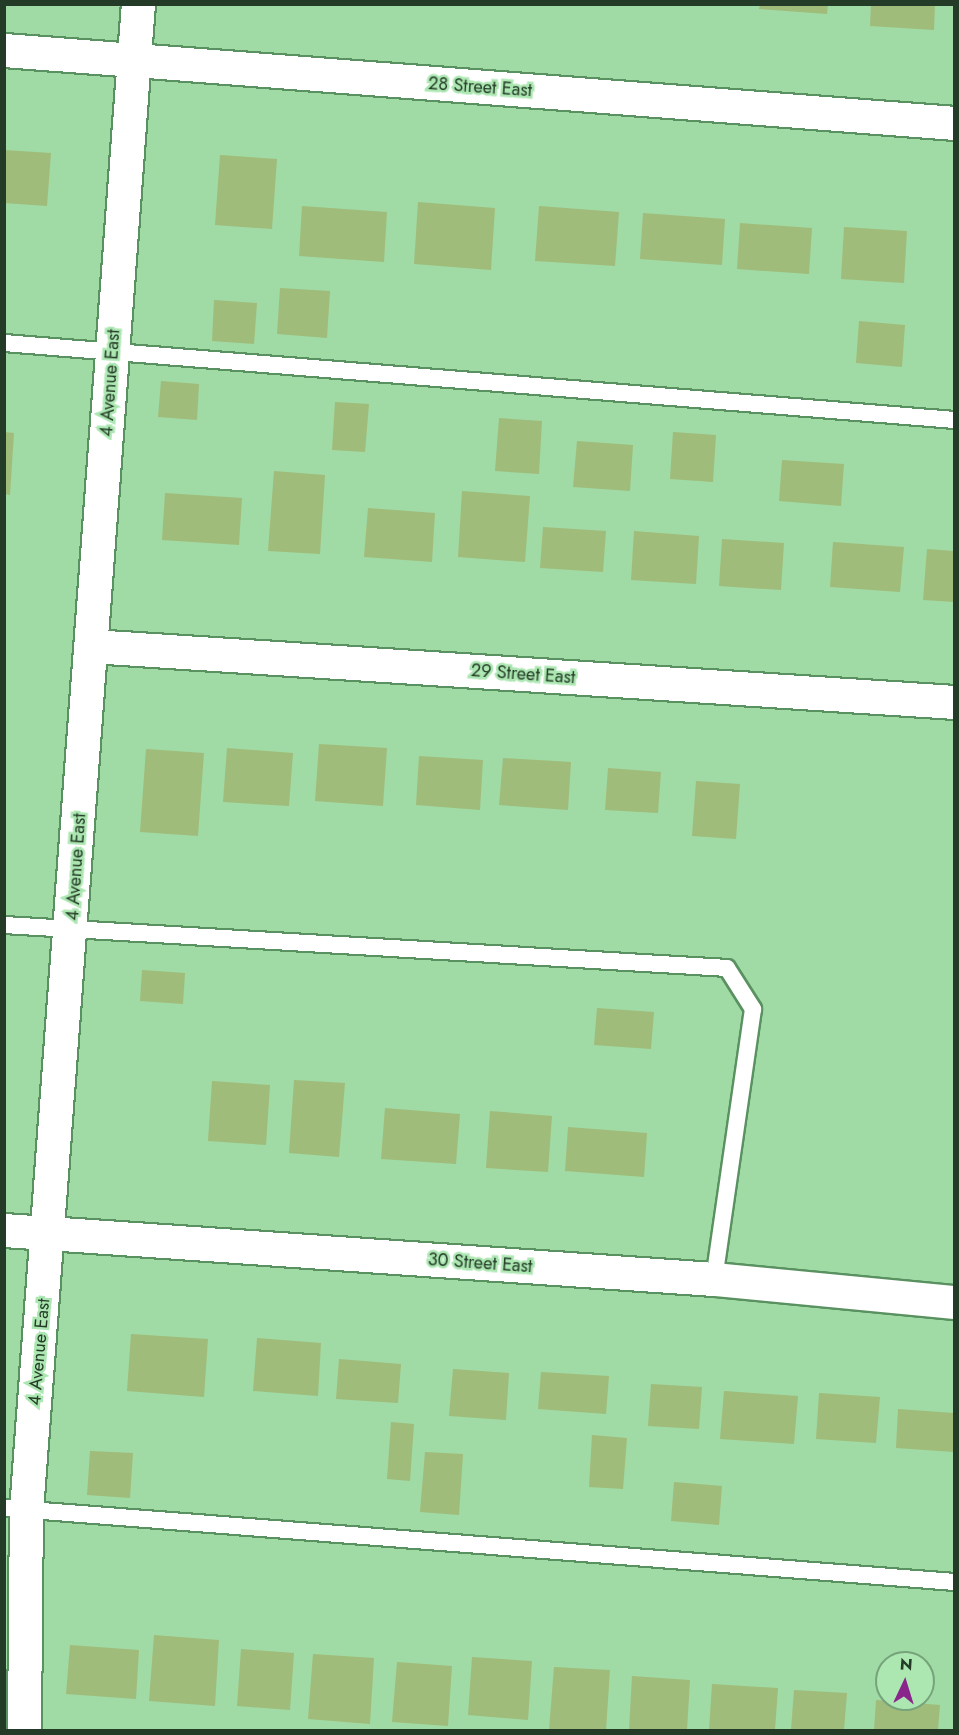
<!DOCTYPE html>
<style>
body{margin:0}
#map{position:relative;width:959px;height:1735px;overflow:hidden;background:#a0daa5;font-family:Jost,sans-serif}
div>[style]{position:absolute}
.building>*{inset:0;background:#a0bc7a}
.roads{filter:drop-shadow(2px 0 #599160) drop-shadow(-2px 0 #599160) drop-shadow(0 2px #599160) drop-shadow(0 -2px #599160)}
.service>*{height:16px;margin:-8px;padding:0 8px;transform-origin:8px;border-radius:8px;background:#fff}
.minor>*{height:33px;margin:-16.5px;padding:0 16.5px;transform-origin:16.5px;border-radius:16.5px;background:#fff}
.tertiary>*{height:33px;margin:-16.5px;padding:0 16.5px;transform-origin:16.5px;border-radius:16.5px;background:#fff}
span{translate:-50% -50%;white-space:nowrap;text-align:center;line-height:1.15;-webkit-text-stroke:5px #ace7b2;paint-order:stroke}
.street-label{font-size:18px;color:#243c27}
.frame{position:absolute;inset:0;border:6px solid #243c27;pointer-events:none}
.north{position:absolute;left:875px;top:1651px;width:60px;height:60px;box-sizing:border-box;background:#ace7b2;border:2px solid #76a37a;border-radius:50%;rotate:4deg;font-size:16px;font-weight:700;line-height:24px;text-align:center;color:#243c27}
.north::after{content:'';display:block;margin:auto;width:21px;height:27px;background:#8a258c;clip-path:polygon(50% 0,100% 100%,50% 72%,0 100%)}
</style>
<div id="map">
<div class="building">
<div style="clip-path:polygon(760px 4px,828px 4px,827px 14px,759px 9px)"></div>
<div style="clip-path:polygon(871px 4px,935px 4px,934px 30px,870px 26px)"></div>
<div style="clip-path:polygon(4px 150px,51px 153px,47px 206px,4px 203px)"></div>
<div style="clip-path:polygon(220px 155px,277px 159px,272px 229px,215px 225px)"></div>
<div style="clip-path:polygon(418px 202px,495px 208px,491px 270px,414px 264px)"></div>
<div style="clip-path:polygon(302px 206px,387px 212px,384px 262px,299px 256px)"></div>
<div style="clip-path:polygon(539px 206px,619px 212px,615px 266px,535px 261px)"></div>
<div style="clip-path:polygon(643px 213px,725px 219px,722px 265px,640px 259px)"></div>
<div style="clip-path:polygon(740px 223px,812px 228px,809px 274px,737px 269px)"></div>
<div style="clip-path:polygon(844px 227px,907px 231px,904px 283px,841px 279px)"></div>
<div style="clip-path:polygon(280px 288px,330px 291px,327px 338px,277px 334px)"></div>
<div style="clip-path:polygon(214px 300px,257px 303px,254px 344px,212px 341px)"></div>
<div style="clip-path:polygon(859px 321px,905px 325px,902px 367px,856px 363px)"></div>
<div style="clip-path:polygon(161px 381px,199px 384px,197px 420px,158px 417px)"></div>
<div style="clip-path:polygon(335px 402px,369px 404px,365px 452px,332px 450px)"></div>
<div style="clip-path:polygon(499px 418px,542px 421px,539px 474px,495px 471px)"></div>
<div style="clip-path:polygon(4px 432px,14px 433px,10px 495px,4px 494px)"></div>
<div style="clip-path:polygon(673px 432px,716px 435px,713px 482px,670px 479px)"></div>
<div style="clip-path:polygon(577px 441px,633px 445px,630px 491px,573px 487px)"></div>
<div style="clip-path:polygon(782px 460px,844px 464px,841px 506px,779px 501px)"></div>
<div style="clip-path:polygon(274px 471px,325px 475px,320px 554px,268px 551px)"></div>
<div style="clip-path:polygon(462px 491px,530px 496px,525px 562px,458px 557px)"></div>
<div style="clip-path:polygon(165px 493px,242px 498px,239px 545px,162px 540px)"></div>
<div style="clip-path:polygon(368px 508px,435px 513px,432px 562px,364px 557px)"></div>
<div style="clip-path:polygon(543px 527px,606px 531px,603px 572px,540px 568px)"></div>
<div style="clip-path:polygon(634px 531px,699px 536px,696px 584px,631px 580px)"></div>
<div style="clip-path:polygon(722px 539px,784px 543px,781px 590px,719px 586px)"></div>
<div style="clip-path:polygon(833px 542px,904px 547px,900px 592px,830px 587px)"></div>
<div style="clip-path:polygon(927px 549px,954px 551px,954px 602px,923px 600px)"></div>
<div style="clip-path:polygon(319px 744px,387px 748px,383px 806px,315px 801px)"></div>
<div style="clip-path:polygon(227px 748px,293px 753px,289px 806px,223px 802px)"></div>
<div style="clip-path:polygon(146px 749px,204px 753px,198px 836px,140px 832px)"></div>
<div style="clip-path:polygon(419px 756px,483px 760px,480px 810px,416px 805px)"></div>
<div style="clip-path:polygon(503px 758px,571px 762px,568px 810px,499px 805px)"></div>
<div style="clip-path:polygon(608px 768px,661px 772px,658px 813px,605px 810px)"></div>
<div style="clip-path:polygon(696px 781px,740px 784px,736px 839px,692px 836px)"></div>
<div style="clip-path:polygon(142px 970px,185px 973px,183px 1004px,140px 1001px)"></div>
<div style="clip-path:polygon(597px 1008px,654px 1012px,651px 1049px,594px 1045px)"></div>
<div style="clip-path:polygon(294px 1080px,345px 1083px,339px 1157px,289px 1153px)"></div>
<div style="clip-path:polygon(212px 1081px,270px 1085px,266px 1145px,208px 1141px)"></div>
<div style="clip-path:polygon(385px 1108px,460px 1114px,456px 1164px,381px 1159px)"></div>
<div style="clip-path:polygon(490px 1111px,552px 1116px,548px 1172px,486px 1168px)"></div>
<div style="clip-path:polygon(568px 1127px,647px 1133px,644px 1177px,565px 1171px)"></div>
<div style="clip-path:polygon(131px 1334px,208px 1339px,204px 1397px,127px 1391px)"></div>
<div style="clip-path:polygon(257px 1338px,321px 1343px,318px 1396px,253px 1391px)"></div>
<div style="clip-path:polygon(339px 1359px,401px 1364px,398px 1403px,336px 1399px)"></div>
<div style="clip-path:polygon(453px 1369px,509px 1373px,506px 1420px,449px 1416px)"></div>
<div style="clip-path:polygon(541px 1372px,609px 1376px,606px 1414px,538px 1409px)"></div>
<div style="clip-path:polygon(651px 1384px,702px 1387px,699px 1429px,648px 1426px)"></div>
<div style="clip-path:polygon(724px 1391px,798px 1396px,794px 1444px,720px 1439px)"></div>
<div style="clip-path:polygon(819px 1393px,880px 1397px,876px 1443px,816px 1439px)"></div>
<div style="clip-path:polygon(898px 1409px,954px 1413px,954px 1452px,896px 1448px)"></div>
<div style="clip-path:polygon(391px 1422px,414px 1424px,410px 1481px,387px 1479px)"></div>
<div style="clip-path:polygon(592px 1435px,627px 1438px,623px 1489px,589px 1487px)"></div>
<div style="clip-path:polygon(90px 1451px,133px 1453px,130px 1498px,87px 1495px)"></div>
<div style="clip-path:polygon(425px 1452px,463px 1454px,459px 1515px,420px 1512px)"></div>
<div style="clip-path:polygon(674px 1482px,722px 1486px,719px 1525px,671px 1521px)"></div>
<div style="clip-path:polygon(154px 1635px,219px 1640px,215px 1706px,149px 1701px)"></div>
<div style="clip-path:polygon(70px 1645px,139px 1650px,136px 1699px,66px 1694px)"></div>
<div style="clip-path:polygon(241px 1649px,294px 1653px,290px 1710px,237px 1706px)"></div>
<div style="clip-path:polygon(313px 1654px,374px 1658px,370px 1724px,308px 1719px)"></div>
<div style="clip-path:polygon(472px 1657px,532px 1661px,528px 1720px,468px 1715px)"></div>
<div style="clip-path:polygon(397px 1662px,452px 1666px,448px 1726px,392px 1722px)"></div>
<div style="clip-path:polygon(554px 1667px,610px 1670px,606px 1730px,549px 1730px)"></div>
<div style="clip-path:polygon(632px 1676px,690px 1680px,687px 1730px,629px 1730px)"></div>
<div style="clip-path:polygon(712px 1684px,778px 1688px,775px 1730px,709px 1730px)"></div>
<div style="clip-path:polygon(794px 1690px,847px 1693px,844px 1730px,791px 1730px)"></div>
<div style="clip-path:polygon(876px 1700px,940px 1705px,938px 1730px,874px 1730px)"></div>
</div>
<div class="roads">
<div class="service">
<div style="left:4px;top:343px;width:953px;rotate:4.63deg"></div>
<div style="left:4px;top:925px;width:724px;rotate:3.4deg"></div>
<div style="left:727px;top:968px;width:49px;rotate:57.6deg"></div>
<div style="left:753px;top:1009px;width:273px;rotate:98.2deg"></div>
<div style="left:4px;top:1508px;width:953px;rotate:4.45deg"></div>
</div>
<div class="minor">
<div style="left:91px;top:646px;width:865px;rotate:3.71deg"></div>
<div style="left:4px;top:1230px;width:712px;rotate:3.95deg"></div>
<div style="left:714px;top:1279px;width:241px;rotate:5.5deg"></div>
<div style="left:24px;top:1730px;width:220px;rotate:-89.5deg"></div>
<div style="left:26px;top:1510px;width:1510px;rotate:-85.75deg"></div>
</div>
<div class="tertiary">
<div style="left:4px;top:50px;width:953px;rotate:4.39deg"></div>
</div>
</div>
<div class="street-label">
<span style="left:480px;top:87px;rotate:4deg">28 Street East</span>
<span style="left:110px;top:383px;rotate:-86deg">4 Avenue East</span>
<span style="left:523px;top:674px;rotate:4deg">29 Street East</span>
<span style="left:76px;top:867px;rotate:-86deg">4 Avenue East</span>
<span style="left:480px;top:1263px;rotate:4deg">30 Street East</span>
<span style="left:39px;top:1352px;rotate:-85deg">4 Avenue East</span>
</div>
<div class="frame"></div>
<div class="north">N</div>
</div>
